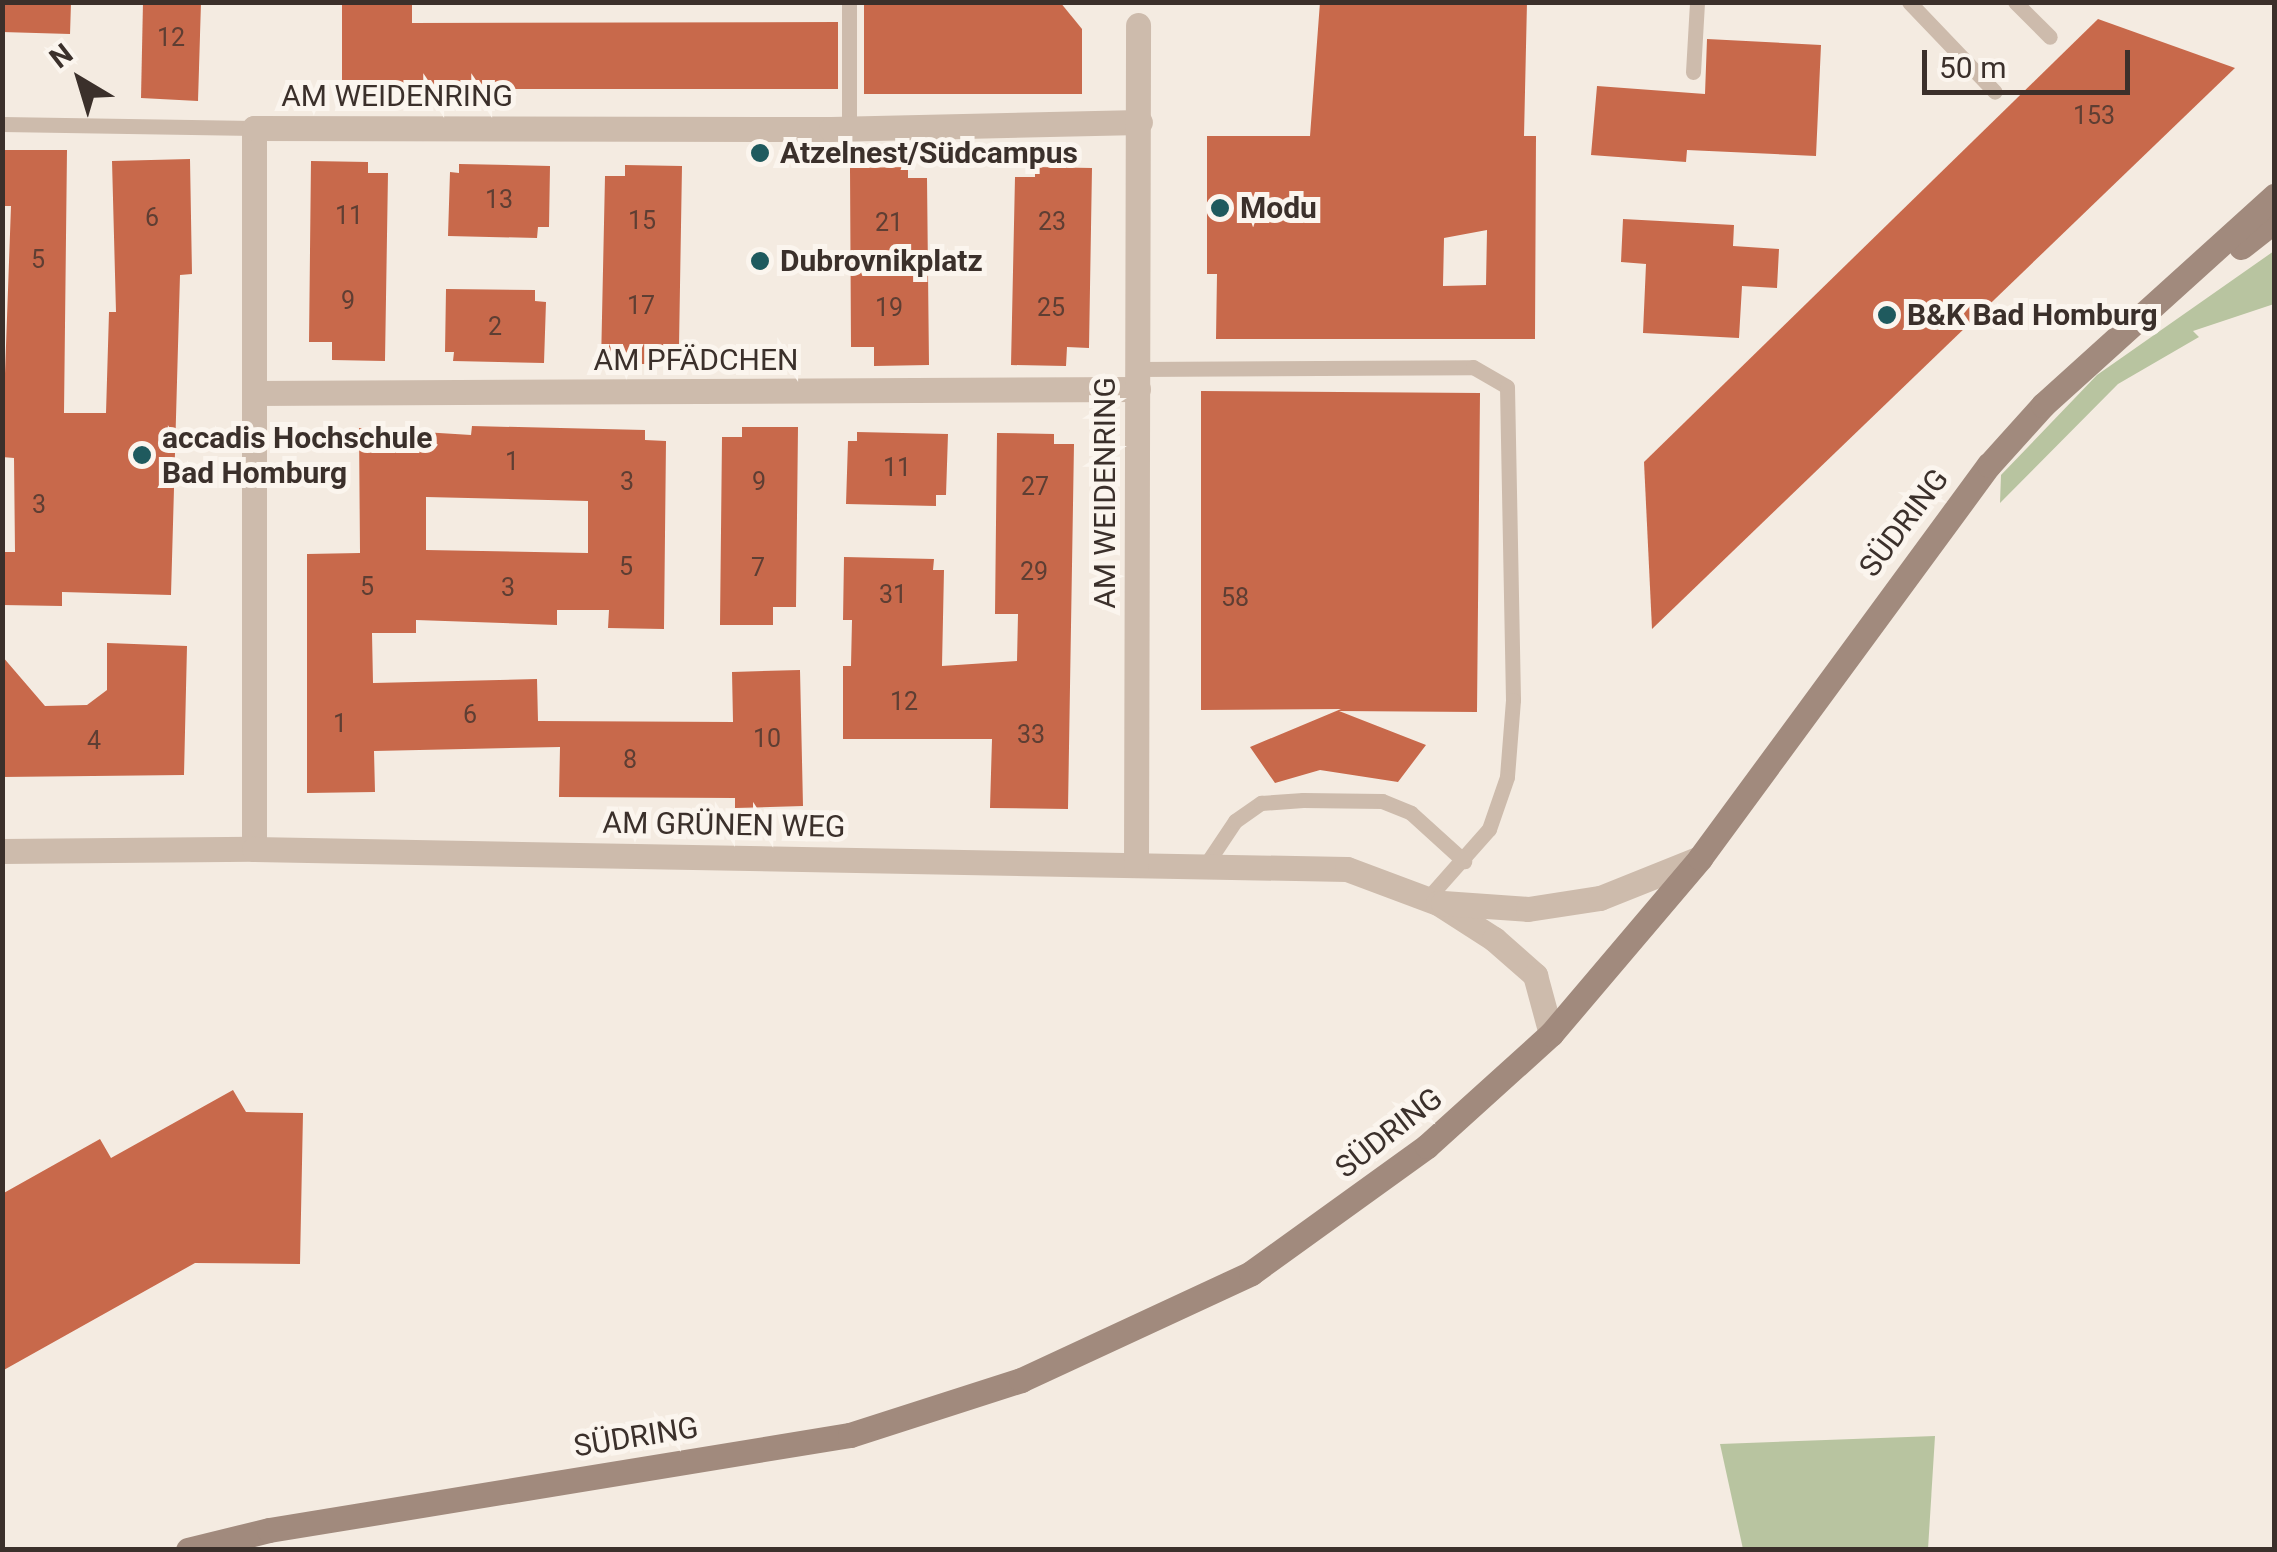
<!DOCTYPE html>
<meta charset="utf-8">
<style>
body{margin:0}
#map{position:relative;width:2277px;height:1552px;overflow:hidden;background:#f4ebe1;font-family:Roboto,sans-serif}
div>[style]{position:absolute}
.green>*{inset:0;background:#b8c4a0}
.building>*{inset:0;background:#c8694b}
.lane>*{height:15px;margin:-7.5px;padding:0 7.5px;transform-origin:7.5px;border-radius:7.5px;background:#cdbbac}
.street>*{height:25px;margin:-12.5px;padding:0 12.5px;transform-origin:12.5px;border-radius:12.5px;background:#cdbbac}
.secondary>*{height:25px;margin:-12.5px;padding:0 12.5px;transform-origin:12.5px;border-radius:12.5px;background:#a18a7d}
.dots>*{width:28px;height:28px;translate:-50% -50%;box-sizing:border-box;border:5px solid #fbf5ee;border-radius:50%}
span{translate:-50% -50%;white-space:nowrap;text-align:center;line-height:1.15;-webkit-text-stroke:10px #fbf5ee;paint-order:stroke}
.number-label{font-size:25px;color:#5e3e33}
.number-label span{-webkit-text-stroke-width:0}
.street-label{font-size:30px;color:#3b302b}
.poi-label{font-size:30px;color:#3b302b;font-weight:700}
.left{translate:0 -50%;text-align:left}
.frame{position:absolute;inset:0;border:5px solid #3b302b;pointer-events:none}
.north{position:absolute;left:30px;top:30px;width:100px;height:100px;-webkit-text-stroke:8px #fbf5ee;paint-order:stroke;rotate:322deg;font-size:28px;font-weight:700;line-height:40px;text-align:center;color:#3b302b}
.north::after{content:'';display:block;margin:auto;width:35px;height:45px;background:#3b302b;clip-path:polygon(50% 0,100% 100%,50% 72%,0 100%)}
.scale{position:absolute;left:1922px;top:50px;width:208px;height:45px;box-sizing:border-box;border:5px solid #3b302b;border-top:0;padding-left:12px;font-size:30px;line-height:35px;white-space:nowrap;color:#3b302b;-webkit-text-stroke:8px #fbf5ee;paint-order:stroke}
</style>
<div id="map">
<div class="green">
<div style="clip-path:polygon(2274px 251px,2274px 304px,2193px 331px,2199px 337px,2118px 384px,2000px 503px,2001px 475px,2097px 375px)"></div>
<div style="clip-path:polygon(1935px 1436px,1928px 1549px,1743px 1549px,1720px 1444px)"></div>
</div>
<div class="building">
<div style="clip-path:polygon(2px 2px,71px 2px,70px 34px,2px 32px)"></div>
<div style="clip-path:polygon(143px 2px,201px 2px,198px 101px,141px 98px)"></div>
<div style="clip-path:polygon(342px 2px,412px 2px,412px 23px,838px 22px,838px 89px,342px 89px)"></div>
<div style="clip-path:polygon(864px 2px,1060px 2px,1082px 29px,1082px 94px,864px 94px)"></div>
<div style="clip-path:polygon(evenodd,1320px 2px,1527px 2px,1524px 136px,1536px 136px,1535px 339px,1216px 339px,1217px 274px,1207px 274px,1207px 136px,1310px 136px,1320px 2px,1487px 230px,1486px 285px,1443px 286px,1444px 238px,1487px 230px)"></div>
<div style="clip-path:polygon(2098px 19px,2235px 68px,1652px 629px,1644px 462px)"></div>
<div style="clip-path:polygon(1707px 39px,1821px 45px,1816px 156px,1687px 150px,1686px 162px,1591px 155px,1597px 86px,1705px 94px)"></div>
<div style="clip-path:polygon(2px 150px,67px 150px,64px 413px,106px 413px,109px 312px,116px 312px,112px 161px,190px 159px,192px 274px,180px 275px,171px 595px,62px 592px,62px 606px,2px 605px,2px 552px,15px 552px,14px 458px,2px 457px,11px 206px,2px 206px)"></div>
<div style="clip-path:polygon(311px 161px,368px 162px,368px 173px,388px 173px,385px 361px,332px 360px,332px 342px,309px 342px)"></div>
<div style="clip-path:polygon(459px 164px,550px 166px,549px 227px,538px 227px,537px 238px,448px 236px,450px 172px,459px 173px)"></div>
<div style="clip-path:polygon(625px 165px,682px 166px,679px 346px,657px 346px,656px 364px,601px 364px,605px 176px,625px 176px)"></div>
<div style="clip-path:polygon(908px 167px,908px 178px,927px 178px,929px 365px,874px 366px,874px 347px,851px 347px,850px 168px)"></div>
<div style="clip-path:polygon(1035px 167px,1092px 168px,1089px 348px,1067px 347px,1066px 366px,1011px 365px,1015px 177px,1035px 177px)"></div>
<div style="clip-path:polygon(1623px 219px,1734px 225px,1733px 246px,1779px 249px,1777px 288px,1742px 286px,1739px 338px,1643px 333px,1646px 264px,1621px 262px)"></div>
<div style="clip-path:polygon(446px 289px,535px 290px,535px 301px,546px 302px,544px 363px,453px 361px,454px 352px,445px 352px)"></div>
<div style="clip-path:polygon(1201px 391px,1480px 393px,1477px 712px,1339px 711px,1426px 745px,1398px 782px,1320px 770px,1275px 783px,1250px 747px,1341px 709px,1201px 710px)"></div>
<div style="clip-path:polygon(evenodd,472px 426px,645px 430px,645px 440px,666px 441px,664px 629px,608px 628px,609px 610px,557px 610px,557px 625px,416px 620px,416px 633px,372px 633px,373px 683px,537px 679px,538px 721px,733px 722px,732px 672px,800px 670px,803px 806px,735px 808px,735px 798px,559px 797px,560px 747px,374px 751px,375px 792px,307px 793px,307px 554px,360px 553px,359px 428px,471px 435px,472px 426px,426px 497px,588px 501px,588px 553px,426px 550px,426px 497px)"></div>
<div style="clip-path:polygon(742px 427px,798px 427px,796px 607px,773px 607px,773px 625px,720px 625px,722px 437px,742px 437px)"></div>
<div style="clip-path:polygon(857px 432px,948px 434px,946px 495px,936px 495px,936px 506px,846px 504px,848px 441px,857px 441px)"></div>
<div style="clip-path:polygon(997px 433px,1054px 434px,1054px 444px,1074px 444px,1068px 809px,990px 808px,992px 739px,843px 739px,843px 666px,851px 666px,852px 620px,843px 620px,844px 557px,934px 559px,933px 570px,944px 570px,942px 666px,1017px 661px,1018px 614px,995px 614px)"></div>
<div style="clip-path:polygon(107px 643px,187px 646px,184px 775px,2px 777px,2px 656px,45px 706px,87px 705px,107px 690px)"></div>
<div style="clip-path:polygon(233px 1090px,246px 1112px,303px 1113px,300px 1264px,195px 1263px,2px 1371px,2px 1194px,100px 1139px,111px 1158px)"></div>
</div>
<div class="lane">
<div style="left:849px;top:2px;width:127px;rotate:90deg"></div>
<div style="left:1909px;top:2px;width:124px;rotate:46.3deg"></div>
<div style="left:2015px;top:2px;width:49px;rotate:45deg"></div>
<div style="left:1693px;top:72px;width:70px;rotate:-86.7deg"></div>
<div style="left:2px;top:124px;width:252px;rotate:0.9deg"></div>
<div style="left:1138px;top:369px;width:335px;rotate:-0.3deg"></div>
<div style="left:1473px;top:367px;width:39px;rotate:30deg"></div>
<div style="left:1507px;top:387px;width:313px;rotate:88.9deg"></div>
<div style="left:1513px;top:700px;width:77px;rotate:94.5deg"></div>
<div style="left:1507px;top:777px;width:55px;rotate:109.1deg"></div>
<div style="left:1489px;top:829px;width:94px;rotate:131.5deg"></div>
<div style="left:1205px;top:866px;width:54px;rotate:-56.3deg"></div>
<div style="left:1235px;top:821px;width:32px;rotate:-35deg"></div>
<div style="left:1261px;top:803px;width:42px;rotate:-4.1deg"></div>
<div style="left:1303px;top:800px;width:79px;rotate:0.7deg"></div>
<div style="left:1382px;top:801px;width:31px;rotate:22deg"></div>
<div style="left:1411px;top:813px;width:72px;rotate:42.2deg"></div>
</div>
<div class="street">
<div style="left:254px;top:393px;width:884px;rotate:-0.26deg"></div>
<div style="left:254px;top:849px;width:721px;rotate:-90deg"></div>
<div style="left:254px;top:128px;width:577px;rotate:0.1deg"></div>
<div style="left:831px;top:129px;width:309px;rotate:-1.3deg"></div>
<div style="left:2px;top:851px;width:252px;rotate:-0.5deg"></div>
<div style="left:254px;top:849px;width:1093px;rotate:1.05deg"></div>
<div style="left:1347px;top:869px;width:97px;rotate:20.5deg"></div>
<div style="left:1438px;top:903px;width:67px;rotate:32.7deg"></div>
<div style="left:1494px;top:939px;width:55px;rotate:41.3deg"></div>
<div style="left:1535px;top:975px;width:61px;rotate:74.8deg"></div>
<div style="left:1136px;top:865px;width:840px;rotate:-89.86deg"></div>
<div style="left:1443px;top:903px;width:85px;rotate:4deg"></div>
<div style="left:1528px;top:909px;width:73px;rotate:-8.7deg"></div>
<div style="left:1600px;top:898px;width:108px;rotate:-21.8deg"></div>
</div>
<div class="secondary">
<div style="left:2241px;top:247px;width:42px;rotate:-38.2deg"></div>
<div style="left:188px;top:1550px;width:83px;rotate:-13.9deg"></div>
<div style="left:269px;top:1530px;width:589px;rotate:-9.29deg"></div>
<div style="left:850px;top:1435px;width:180px;rotate:-17.8deg"></div>
<div style="left:1021px;top:1380px;width:254px;rotate:-24.9deg"></div>
<div style="left:1251px;top:1273px;width:217px;rotate:-35.8deg"></div>
<div style="left:1427px;top:1146px;width:167px;rotate:-42.1deg"></div>
<div style="left:1551px;top:1034px;width:231px;rotate:-49.7deg"></div>
<div style="left:1700px;top:858px;width:488px;rotate:-53.7deg"></div>
<div style="left:1989px;top:465px;width:81px;rotate:-48deg"></div>
<div style="left:2043px;top:405px;width:312px;rotate:-42.1deg"></div>
</div>
<div class="dots">
<div style="left:760px;top:153px;background:#1f5a5e"></div>
<div style="left:1220px;top:208px;background:#1f5a5e"></div>
<div style="left:760px;top:261px;background:#1f5a5e"></div>
<div style="left:1887px;top:315px;background:#1f5a5e"></div>
<div style="left:142px;top:455px;background:#1f5a5e"></div>
</div>
<div class="number-label">
<span style="left:171px;top:38px">12</span>
<span style="left:2094px;top:116px">153</span>
<span style="left:499px;top:200px">13</span>
<span style="left:349px;top:216px">11</span>
<span style="left:152px;top:218px">6</span>
<span style="left:642px;top:221px">15</span>
<span style="left:1052px;top:222px">23</span>
<span style="left:889px;top:223px">21</span>
<span style="left:38px;top:260px">5</span>
<span style="left:348px;top:301px">9</span>
<span style="left:641px;top:306px">17</span>
<span style="left:889px;top:308px">19</span>
<span style="left:1051px;top:308px">25</span>
<span style="left:495px;top:327px">2</span>
<span style="left:512px;top:462px">1</span>
<span style="left:897px;top:468px">11</span>
<span style="left:627px;top:482px">3</span>
<span style="left:759px;top:482px">9</span>
<span style="left:1035px;top:487px">27</span>
<span style="left:39px;top:505px">3</span>
<span style="left:626px;top:567px">5</span>
<span style="left:758px;top:568px">7</span>
<span style="left:1034px;top:572px">29</span>
<span style="left:367px;top:587px">5</span>
<span style="left:508px;top:588px">3</span>
<span style="left:893px;top:595px">31</span>
<span style="left:1235px;top:598px">58</span>
<span style="left:904px;top:702px">12</span>
<span style="left:470px;top:715px">6</span>
<span style="left:340px;top:724px">1</span>
<span style="left:1031px;top:735px">33</span>
<span style="left:767px;top:739px">10</span>
<span style="left:94px;top:741px">4</span>
<span style="left:630px;top:760px">8</span>
</div>
<div class="street-label">
<span style="left:397px;top:96px">AM WEIDENRING</span>
<span style="left:696px;top:360px">AM PFÄDCHEN</span>
<span style="left:1105px;top:493px;rotate:-90deg">AM WEIDENRING</span>
<span style="left:1904px;top:523px;rotate:-53deg">SÜDRING</span>
<span style="left:724px;top:825px;rotate:1deg">AM GRÜNEN WEG</span>
<span style="left:1389px;top:1133px;rotate:-38deg">SÜDRING</span>
<span style="left:636px;top:1437px;rotate:-9deg">SÜDRING</span>
</div>
<div class="poi-label">
<span class="left" style="left:780px;top:153px">Atzelnest/Südcampus</span>
<span class="left" style="left:1240px;top:208px">Modu</span>
<span class="left" style="left:780px;top:261px">Dubrovnikplatz</span>
<span class="left" style="left:1907px;top:315px">B&amp;K Bad Homburg</span>
<span class="left" style="left:162px;top:455px">accadis Hochschule<br>Bad Homburg</span>
</div>
<div class="frame"></div>
<div class="north">N</div>
<div class="scale">50 m</div>
</div>
